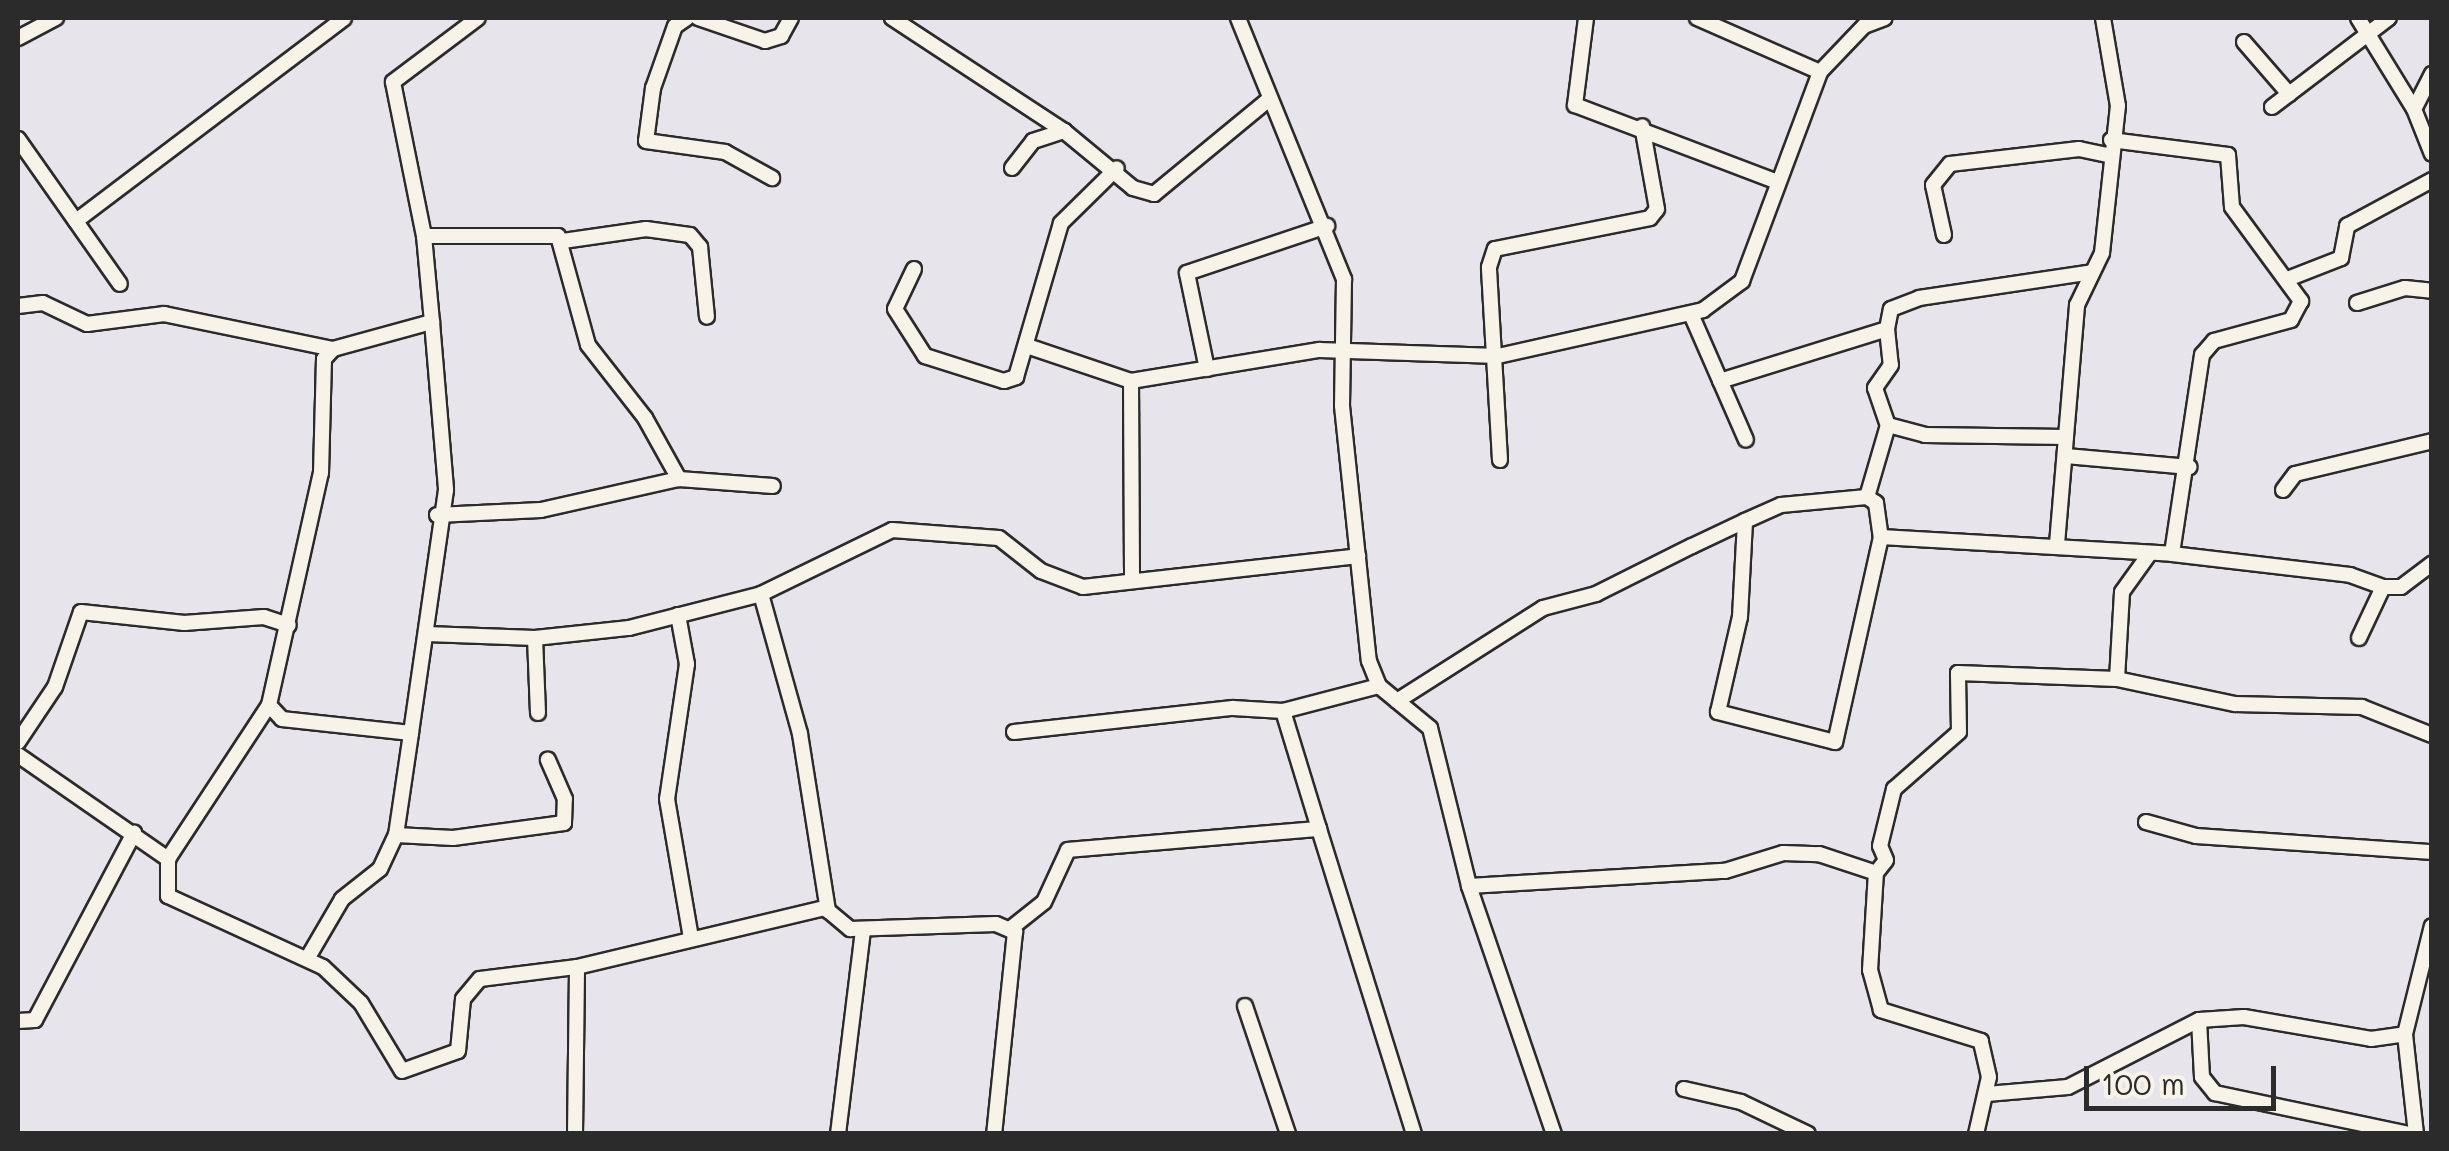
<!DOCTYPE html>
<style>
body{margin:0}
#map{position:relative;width:2449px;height:1151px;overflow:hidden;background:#e8e4eb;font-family:Mali,sans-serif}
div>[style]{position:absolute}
.roads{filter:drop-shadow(2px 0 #2b2b2b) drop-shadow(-2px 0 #2b2b2b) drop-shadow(0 2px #2b2b2b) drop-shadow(0 -2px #2b2b2b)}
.minor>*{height:14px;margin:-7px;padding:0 7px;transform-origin:7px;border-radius:7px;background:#f7f3e8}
span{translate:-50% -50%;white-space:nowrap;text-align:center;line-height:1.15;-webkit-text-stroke:8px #f7f3e8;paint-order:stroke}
.frame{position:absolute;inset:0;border:20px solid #2b2b2b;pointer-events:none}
.scale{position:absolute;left:2084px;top:1066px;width:192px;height:45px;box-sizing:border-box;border:5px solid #2b2b2b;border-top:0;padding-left:12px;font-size:30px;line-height:35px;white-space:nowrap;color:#2b2b2b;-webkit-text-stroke:8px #f7f3e8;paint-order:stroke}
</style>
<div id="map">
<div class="roads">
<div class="minor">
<div style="left:687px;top:18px;width:14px;rotate:146deg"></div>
<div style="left:675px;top:26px;width:66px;rotate:109.5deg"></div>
<div style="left:653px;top:88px;width:53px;rotate:97.5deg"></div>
<div style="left:646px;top:141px;width:80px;rotate:7.9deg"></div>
<div style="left:725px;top:152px;width:54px;rotate:29deg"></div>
<div style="left:698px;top:18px;width:71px;rotate:18.9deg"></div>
<div style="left:765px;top:41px;width:17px;rotate:-17deg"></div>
<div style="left:781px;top:36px;width:21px;rotate:-61deg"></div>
<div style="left:892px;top:18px;width:206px;rotate:33.3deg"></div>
<div style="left:1238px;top:18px;width:282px;rotate:67.9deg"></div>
<div style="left:1344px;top:279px;width:127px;rotate:90.9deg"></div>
<div style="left:1342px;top:406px;width:256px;rotate:84deg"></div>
<div style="left:1369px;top:661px;width:27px;rotate:68deg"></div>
<div style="left:1379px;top:686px;width:66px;rotate:39.5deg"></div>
<div style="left:1430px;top:728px;width:163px;rotate:76.1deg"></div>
<div style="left:1469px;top:886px;width:262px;rotate:71.1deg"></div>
<div style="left:1586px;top:18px;width:88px;rotate:97.2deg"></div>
<div style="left:1575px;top:105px;width:214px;rotate:20.8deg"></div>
<div style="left:1697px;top:18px;width:134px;rotate:23.7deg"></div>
<div style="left:2358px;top:18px;width:107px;rotate:58.4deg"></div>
<div style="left:18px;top:38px;width:43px;rotate:-27.8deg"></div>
<div style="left:2244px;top:42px;width:69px;rotate:49.1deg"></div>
<div style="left:2432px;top:74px;width:39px;rotate:117deg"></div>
<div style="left:2414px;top:109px;width:48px;rotate:68.2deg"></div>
<div style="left:2272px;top:107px;width:147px;rotate:-37.3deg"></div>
<div style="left:18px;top:139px;width:177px;rotate:54.9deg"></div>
<div style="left:2111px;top:140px;width:118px;rotate:7.3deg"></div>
<div style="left:2228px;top:155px;width:52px;rotate:85.6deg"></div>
<div style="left:2232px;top:207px;width:117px;rotate:53.7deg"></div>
<div style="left:2301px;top:301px;width:21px;rotate:118deg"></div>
<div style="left:2291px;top:320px;width:80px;rotate:164.7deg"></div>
<div style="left:2214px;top:341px;width:18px;rotate:131deg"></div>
<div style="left:2202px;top:355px;width:201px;rotate:98.6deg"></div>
<div style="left:1012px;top:168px;width:34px;rotate:-52deg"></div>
<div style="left:1033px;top:141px;width:33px;rotate:-18deg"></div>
<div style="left:1064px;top:131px;width:89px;rotate:39.6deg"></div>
<div style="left:1133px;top:188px;width:22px;rotate:16deg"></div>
<div style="left:1154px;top:194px;width:148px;rotate:-39.5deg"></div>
<div style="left:76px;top:221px;width:336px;rotate:-37.1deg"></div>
<div style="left:1944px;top:235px;width:51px;rotate:-102.4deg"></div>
<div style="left:1933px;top:185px;width:27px;rotate:-51deg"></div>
<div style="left:1950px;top:164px;width:130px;rotate:-6.6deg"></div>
<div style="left:2079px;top:149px;width:30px;rotate:12deg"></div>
<div style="left:424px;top:236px;width:134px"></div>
<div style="left:558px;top:236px;width:113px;rotate:74.6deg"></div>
<div style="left:588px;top:345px;width:93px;rotate:52deg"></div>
<div style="left:645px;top:418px;width:70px;rotate:60.9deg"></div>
<div style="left:563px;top:241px;width:84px;rotate:-8.2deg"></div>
<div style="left:646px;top:229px;width:44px;rotate:7.8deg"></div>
<div style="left:690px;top:235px;width:16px;rotate:50deg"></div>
<div style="left:700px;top:247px;width:70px;rotate:84.3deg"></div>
<div style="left:914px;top:269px;width:44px;rotate:115.4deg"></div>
<div style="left:895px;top:309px;width:56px;rotate:57.4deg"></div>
<div style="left:925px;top:356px;width:83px;rotate:17.6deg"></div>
<div style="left:1004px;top:381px;width:13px;rotate:-18deg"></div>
<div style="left:1016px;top:377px;width:160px;rotate:-73.7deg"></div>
<div style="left:1061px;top:223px;width:78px;rotate:-44.5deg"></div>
<div style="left:2290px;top:278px;width:55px;rotate:-21.4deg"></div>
<div style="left:2341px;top:258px;width:33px;rotate:-79deg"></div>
<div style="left:2347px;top:226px;width:97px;rotate:-28.4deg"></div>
<div style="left:2357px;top:303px;width:50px;rotate:-17.4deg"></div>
<div style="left:2405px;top:288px;width:27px;rotate:6deg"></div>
<div style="left:18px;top:306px;width:25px;rotate:-7deg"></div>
<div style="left:43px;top:303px;width:49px;rotate:25.5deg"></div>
<div style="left:87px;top:324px;width:78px;rotate:-7.4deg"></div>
<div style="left:164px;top:314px;width:173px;rotate:11.7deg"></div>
<div style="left:1691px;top:314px;width:137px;rotate:66.4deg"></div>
<div style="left:432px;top:322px;width:169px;rotate:85.2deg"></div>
<div style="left:446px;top:490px;width:246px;rotate:98.2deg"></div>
<div style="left:411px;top:733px;width:130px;rotate:-173.8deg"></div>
<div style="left:282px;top:719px;width:19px;rotate:-133deg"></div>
<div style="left:269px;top:705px;width:238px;rotate:-77.4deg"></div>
<div style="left:321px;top:473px;width:114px;rotate:-88.5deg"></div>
<div style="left:324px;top:359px;width:13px;rotate:-48deg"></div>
<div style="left:333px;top:349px;width:103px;rotate:-15.3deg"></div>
<div style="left:432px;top:322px;width:86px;rotate:-95.3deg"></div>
<div style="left:424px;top:236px;width:157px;rotate:-101.4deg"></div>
<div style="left:393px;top:82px;width:106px;rotate:-37deg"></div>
<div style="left:1887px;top:329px;width:20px;rotate:-79deg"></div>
<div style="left:1891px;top:309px;width:30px;rotate:-21deg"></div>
<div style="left:1919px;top:298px;width:175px;rotate:-8.5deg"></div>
<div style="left:1027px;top:346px;width:110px;rotate:18.6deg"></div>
<div style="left:1131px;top:381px;width:191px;rotate:-9.4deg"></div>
<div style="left:1319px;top:350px;width:179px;rotate:1.9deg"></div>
<div style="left:1498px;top:356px;width:210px;rotate:-12.6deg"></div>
<div style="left:1703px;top:310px;width:49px;rotate:-36.6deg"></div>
<div style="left:1742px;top:281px;width:223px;rotate:-69.5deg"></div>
<div style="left:1820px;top:72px;width:64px;rotate:-46.3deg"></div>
<div style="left:1864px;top:26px;width:22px;rotate:-21deg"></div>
<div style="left:1207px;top:369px;width:98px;rotate:-101.8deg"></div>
<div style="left:1187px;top:273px;width:148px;rotate:-18.6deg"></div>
<div style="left:1131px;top:381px;width:196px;rotate:89.7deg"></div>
<div style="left:1720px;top:381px;width:175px;rotate:-17.3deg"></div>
<div style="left:1887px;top:329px;width:36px;rotate:84deg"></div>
<div style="left:1891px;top:365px;width:28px;rotate:125deg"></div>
<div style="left:1875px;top:388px;width:39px;rotate:71deg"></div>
<div style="left:1888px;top:425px;width:38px;rotate:15deg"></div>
<div style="left:1925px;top:435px;width:141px;rotate:0.8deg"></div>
<div style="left:2066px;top:456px;width:124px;rotate:5.1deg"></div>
<div style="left:1500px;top:460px;width:193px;rotate:-93.3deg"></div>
<div style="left:1489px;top:267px;width:19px;rotate:-72deg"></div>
<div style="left:1495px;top:249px;width:158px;rotate:-11.3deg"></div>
<div style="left:1650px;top:218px;width:11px;rotate:-52deg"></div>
<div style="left:1657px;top:209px;width:84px;rotate:-100.2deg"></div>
<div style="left:2283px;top:490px;width:20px;rotate:-53deg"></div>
<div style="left:2295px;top:474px;width:141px;rotate:-13.5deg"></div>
<div style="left:1867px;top:497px;width:75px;rotate:-73.7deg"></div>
<div style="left:437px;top:515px;width:104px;rotate:-2.8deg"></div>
<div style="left:541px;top:510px;width:141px;rotate:-12.7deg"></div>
<div style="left:679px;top:479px;width:94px;rotate:4.3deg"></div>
<div style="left:1881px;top:537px;width:291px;rotate:3.3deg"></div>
<div style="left:2172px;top:554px;width:179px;rotate:6.7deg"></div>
<div style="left:2350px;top:575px;width:35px;rotate:20deg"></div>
<div style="left:2383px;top:587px;width:18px"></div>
<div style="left:2401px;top:587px;width:39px;rotate:-37deg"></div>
<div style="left:2057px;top:544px;width:240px;rotate:-85.2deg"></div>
<div style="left:2077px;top:305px;width:58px;rotate:-64.3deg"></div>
<div style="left:2102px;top:253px;width:148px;rotate:-83.8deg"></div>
<div style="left:2118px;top:106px;width:89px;rotate:-99.7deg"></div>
<div style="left:761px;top:594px;width:145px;rotate:74.4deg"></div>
<div style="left:800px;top:734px;width:179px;rotate:81deg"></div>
<div style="left:678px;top:615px;width:50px;rotate:79.6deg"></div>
<div style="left:687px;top:664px;width:136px;rotate:98.4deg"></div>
<div style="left:667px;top:799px;width:141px;rotate:80.2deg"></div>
<div style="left:427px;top:634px;width:108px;rotate:2.1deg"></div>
<div style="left:535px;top:638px;width:95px;rotate:-6.1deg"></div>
<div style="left:629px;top:628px;width:136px;rotate:-14.4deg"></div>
<div style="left:761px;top:594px;width:146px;rotate:-26deg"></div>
<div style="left:892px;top:530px;width:107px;rotate:4.3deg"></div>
<div style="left:999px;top:538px;width:53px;rotate:38.2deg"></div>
<div style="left:1041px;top:571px;width:45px;rotate:20.9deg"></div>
<div style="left:1083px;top:587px;width:277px;rotate:-6.4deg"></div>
<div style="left:535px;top:638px;width:75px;rotate:87.7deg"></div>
<div style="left:2359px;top:638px;width:56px;rotate:-64.8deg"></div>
<div style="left:2117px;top:679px;width:87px;rotate:-86.7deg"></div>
<div style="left:2122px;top:592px;width:48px;rotate:-54.3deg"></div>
<div style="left:1397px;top:701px;width:173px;rotate:-32.5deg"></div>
<div style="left:1543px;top:608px;width:55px;rotate:-14.8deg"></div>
<div style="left:1596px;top:594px;width:107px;rotate:-26.6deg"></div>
<div style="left:1692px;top:546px;width:59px;rotate:-25.3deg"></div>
<div style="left:1745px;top:521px;width:39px;rotate:-24deg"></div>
<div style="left:1781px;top:505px;width:86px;rotate:-5.3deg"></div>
<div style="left:1867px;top:497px;width:11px;rotate:34deg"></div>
<div style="left:1876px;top:503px;width:34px;rotate:82deg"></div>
<div style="left:1881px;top:537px;width:210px;rotate:102.6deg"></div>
<div style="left:1835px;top:742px;width:121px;rotate:-165.6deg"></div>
<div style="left:1718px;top:712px;width:98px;rotate:-77deg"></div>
<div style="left:1740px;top:617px;width:96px;rotate:-87deg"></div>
<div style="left:269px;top:705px;width:184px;rotate:123.3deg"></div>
<div style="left:168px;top:859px;width:37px;rotate:90deg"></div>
<div style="left:168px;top:896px;width:170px;rotate:24.6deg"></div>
<div style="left:323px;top:967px;width:52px;rotate:43.5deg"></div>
<div style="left:361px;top:1003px;width:79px;rotate:58.9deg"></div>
<div style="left:402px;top:1071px;width:59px;rotate:-19.7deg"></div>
<div style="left:458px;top:1051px;width:52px;rotate:-84.5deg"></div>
<div style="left:463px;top:999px;width:26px;rotate:-50deg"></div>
<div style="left:480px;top:979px;width:98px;rotate:-7.1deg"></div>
<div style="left:1283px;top:711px;width:99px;rotate:-14.6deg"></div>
<div style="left:1014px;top:732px;width:220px;rotate:-6.3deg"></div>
<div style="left:1233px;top:708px;width:50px;rotate:3.4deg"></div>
<div style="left:1283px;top:711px;width:123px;rotate:73deg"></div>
<div style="left:18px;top:742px;width:66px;rotate:-56.1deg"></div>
<div style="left:55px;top:687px;width:79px;rotate:-70.9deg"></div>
<div style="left:81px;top:612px;width:104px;rotate:6.1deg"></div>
<div style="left:184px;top:623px;width:80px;rotate:-4.3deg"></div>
<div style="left:264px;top:617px;width:26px;rotate:18deg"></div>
<div style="left:18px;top:755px;width:183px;rotate:34.7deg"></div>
<div style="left:2146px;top:822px;width:52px;rotate:15.6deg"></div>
<div style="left:2196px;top:836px;width:237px;rotate:3.9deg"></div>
<div style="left:396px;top:835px;width:57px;rotate:3deg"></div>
<div style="left:453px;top:838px;width:112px;rotate:-7.7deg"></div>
<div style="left:564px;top:823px;width:24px;rotate:-88deg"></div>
<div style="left:565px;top:799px;width:43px;rotate:-113.6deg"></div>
<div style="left:1469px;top:886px;width:256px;rotate:-3.4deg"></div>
<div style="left:1725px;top:871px;width:61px;rotate:-17.2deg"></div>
<div style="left:1783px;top:853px;width:36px;rotate:2deg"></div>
<div style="left:1819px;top:854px;width:60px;rotate:18.4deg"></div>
<div style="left:1010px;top:929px;width:43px;rotate:-38.5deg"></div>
<div style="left:1044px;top:902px;width:57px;rotate:-65.2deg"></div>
<div style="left:1068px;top:850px;width:252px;rotate:-4.8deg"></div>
<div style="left:1319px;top:829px;width:319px;rotate:72.7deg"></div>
<div style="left:307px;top:959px;width:69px;rotate:-59.7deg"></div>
<div style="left:342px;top:899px;width:48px;rotate:-38.3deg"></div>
<div style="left:380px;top:869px;width:38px;rotate:-65deg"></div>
<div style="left:396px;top:835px;width:103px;rotate:-81.6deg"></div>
<div style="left:1245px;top:1006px;width:135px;rotate:71.4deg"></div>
<div style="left:2199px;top:1020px;width:57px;rotate:87deg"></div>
<div style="left:2202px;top:1077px;width:21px;rotate:51deg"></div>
<div style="left:2215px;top:1093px;width:199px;rotate:11.9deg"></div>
<div style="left:18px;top:1021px;width:17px;rotate:-3deg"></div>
<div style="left:35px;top:1020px;width:212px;rotate:-62.1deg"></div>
<div style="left:1684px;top:1089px;width:58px;rotate:12.8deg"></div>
<div style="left:1741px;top:1102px;width:74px;rotate:25.5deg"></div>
<div style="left:1987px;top:1094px;width:81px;rotate:-4.9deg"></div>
<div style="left:2068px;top:1087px;width:147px;rotate:-27.1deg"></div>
<div style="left:2199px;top:1020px;width:45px;rotate:-3.8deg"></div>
<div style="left:2244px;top:1017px;width:129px;rotate:9.8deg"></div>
<div style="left:2371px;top:1039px;width:34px;rotate:-8deg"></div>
<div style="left:575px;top:1134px;width:167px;rotate:-89.3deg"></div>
<div style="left:577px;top:967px;width:255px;rotate:-13.4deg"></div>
<div style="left:825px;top:908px;width:33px;rotate:40deg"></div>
<div style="left:850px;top:929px;width:146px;rotate:-2deg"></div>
<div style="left:996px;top:924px;width:21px;rotate:23deg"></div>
<div style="left:1015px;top:932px;width:203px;rotate:95.9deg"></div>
<div style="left:838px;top:1134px;width:206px;rotate:-83deg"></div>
<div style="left:1976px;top:1134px;width:58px;rotate:-77.2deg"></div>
<div style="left:1989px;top:1077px;width:37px;rotate:-103deg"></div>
<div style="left:1981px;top:1041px;width:105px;rotate:-162.8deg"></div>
<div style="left:1881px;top:1010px;width:41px;rotate:-105.4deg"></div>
<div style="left:1870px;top:970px;width:97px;rotate:-86.5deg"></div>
<div style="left:1876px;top:873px;width:16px;rotate:-52deg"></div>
<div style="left:1886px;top:860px;width:15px;rotate:-113deg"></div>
<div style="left:1880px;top:846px;width:59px;rotate:-76.2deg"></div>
<div style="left:1894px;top:789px;width:86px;rotate:-41.2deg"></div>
<div style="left:1959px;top:732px;width:59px;rotate:-91deg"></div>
<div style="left:1958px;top:673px;width:159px;rotate:2.2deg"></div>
<div style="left:2117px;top:679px;width:121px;rotate:12deg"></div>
<div style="left:2235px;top:704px;width:127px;rotate:1.4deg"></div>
<div style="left:2362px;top:707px;width:75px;rotate:21.8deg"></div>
<div style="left:2416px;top:1134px;width:101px;rotate:-96.3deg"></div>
<div style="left:2405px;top:1034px;width:111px;rotate:-76deg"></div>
</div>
</div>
<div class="frame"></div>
<div class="scale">100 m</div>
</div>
